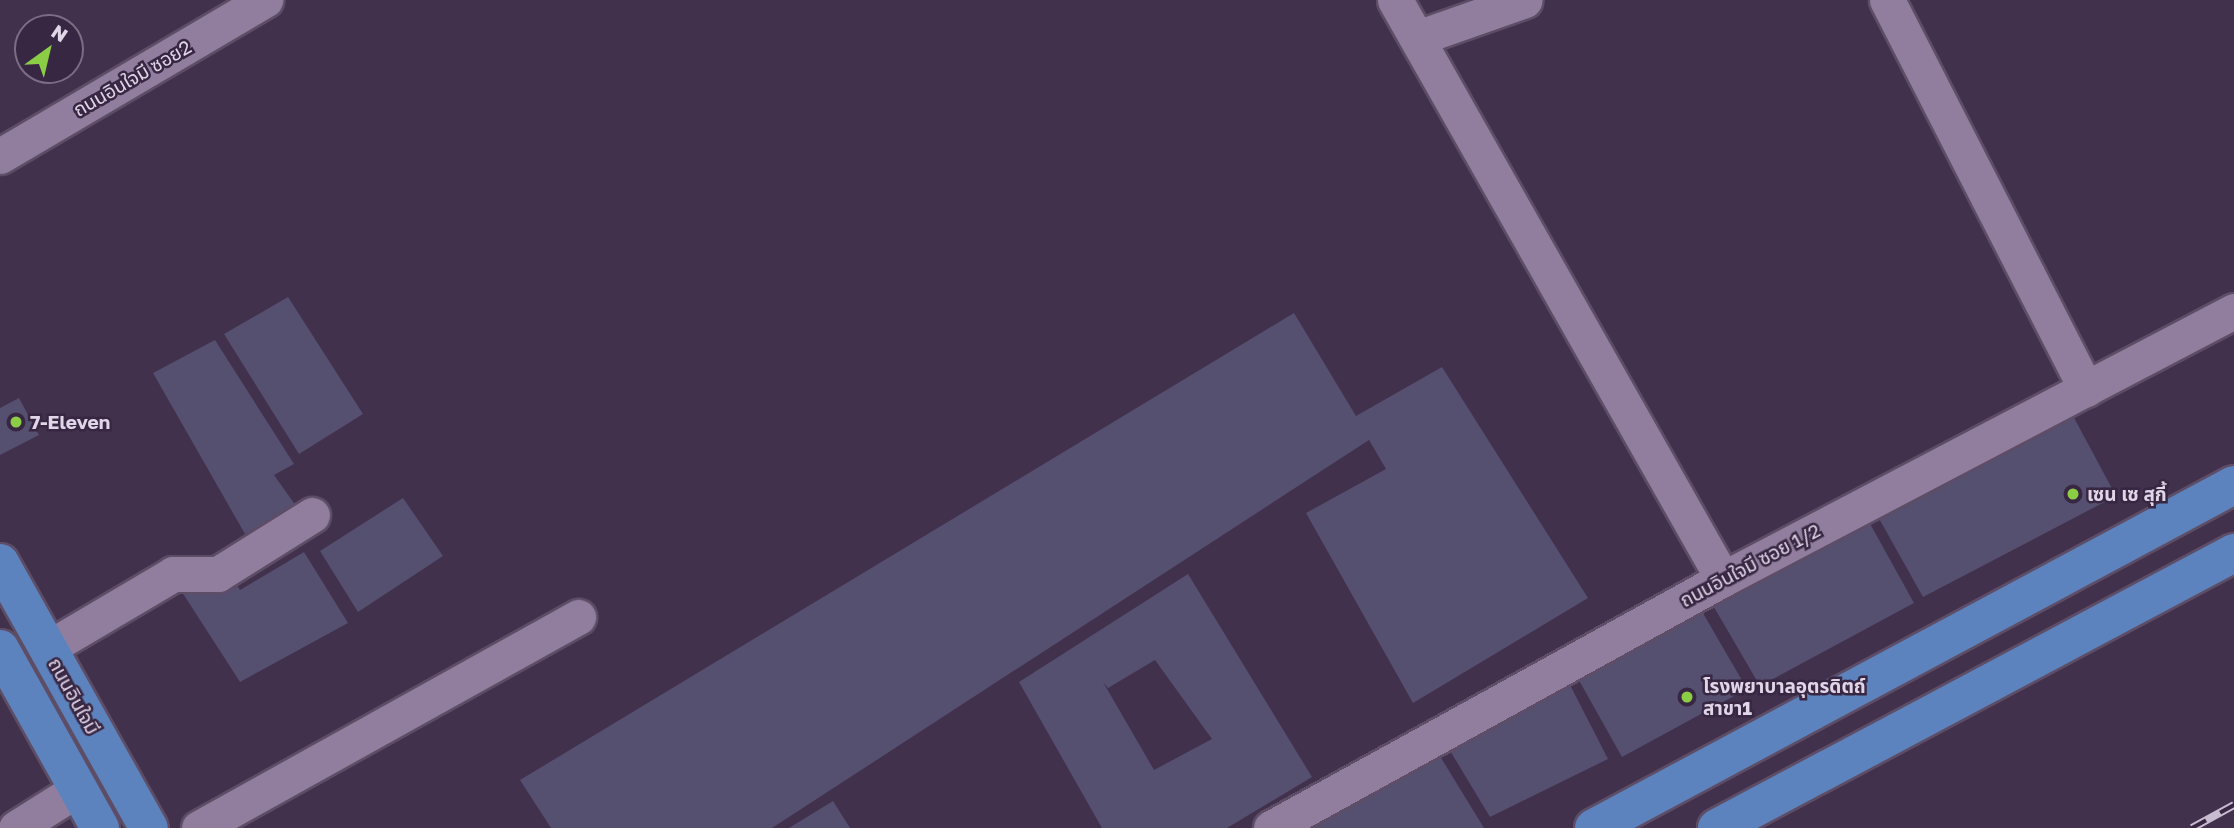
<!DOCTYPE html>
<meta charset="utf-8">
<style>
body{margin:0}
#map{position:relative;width:2234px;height:828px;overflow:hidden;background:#42314d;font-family:"Golos Text","Noto Sans Thai",sans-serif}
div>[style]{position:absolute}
.building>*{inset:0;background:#554f70}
.roads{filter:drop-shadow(2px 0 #5d4d66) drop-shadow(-2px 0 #5d4d66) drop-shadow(0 2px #5d4d66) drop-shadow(0 -2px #5d4d66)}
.minor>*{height:35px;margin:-17.5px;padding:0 17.5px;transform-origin:17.5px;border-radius:17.5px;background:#917e9e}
.major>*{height:38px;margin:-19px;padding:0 19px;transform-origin:19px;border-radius:19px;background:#5d83be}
.rail>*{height:8px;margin-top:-4px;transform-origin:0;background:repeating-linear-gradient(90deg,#382743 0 16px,#c8bcd0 0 32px);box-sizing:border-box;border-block:2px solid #c8bcd0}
.dots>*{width:19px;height:19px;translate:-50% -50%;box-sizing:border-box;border:4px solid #382743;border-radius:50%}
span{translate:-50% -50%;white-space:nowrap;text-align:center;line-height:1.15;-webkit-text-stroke:5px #382743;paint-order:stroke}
.street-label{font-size:19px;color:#e1d6e8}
.poi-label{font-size:19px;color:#e1d6e8;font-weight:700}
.left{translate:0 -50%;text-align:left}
.north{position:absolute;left:14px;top:14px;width:70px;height:70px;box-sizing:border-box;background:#382743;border:2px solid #7c6d85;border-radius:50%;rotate:34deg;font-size:19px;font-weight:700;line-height:28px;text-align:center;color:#e1d6e8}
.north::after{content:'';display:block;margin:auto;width:24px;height:32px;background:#8bce46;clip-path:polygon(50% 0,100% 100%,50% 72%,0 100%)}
</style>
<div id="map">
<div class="building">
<div style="clip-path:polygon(288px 297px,363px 414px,299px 454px,224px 334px)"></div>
<div style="clip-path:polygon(1294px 313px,1356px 416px,1442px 367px,1588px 598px,1413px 703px,1306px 513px,1386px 469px,1369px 440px,772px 828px,551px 828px,520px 780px)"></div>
<div style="clip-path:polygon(215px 340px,294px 464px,274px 475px,296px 506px,245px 534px,153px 373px)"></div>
<div style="clip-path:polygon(19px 398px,39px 435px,0 455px,0 408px)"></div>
<div style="clip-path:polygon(2072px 414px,2116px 496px,1923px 597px,1877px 515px)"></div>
<div style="clip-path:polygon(403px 498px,443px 556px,358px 612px,320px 551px)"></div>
<div style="clip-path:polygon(1868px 520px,1914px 603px,1760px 686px,1711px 602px)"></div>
<div style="clip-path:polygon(304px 552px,348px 623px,240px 682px,182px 592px,231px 575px,240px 590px)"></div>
<div style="clip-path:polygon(evenodd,1188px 574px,1312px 777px,1227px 828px,1102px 828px,1019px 682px,1188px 574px,1155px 660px,1212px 739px,1154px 770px,1103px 682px,1108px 688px,1155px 660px)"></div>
<div style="clip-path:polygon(1700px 608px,1747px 689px,1622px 757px,1576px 675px)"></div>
<div style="clip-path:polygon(1567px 679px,1608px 759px,1490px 817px,1446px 744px)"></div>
<div style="clip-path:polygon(1435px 748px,1484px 828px,1290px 828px)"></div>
<div style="clip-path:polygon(833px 801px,850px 828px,789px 828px)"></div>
</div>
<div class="roads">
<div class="minor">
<div style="left:1395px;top:0;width:665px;rotate:60.47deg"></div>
<div style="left:1887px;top:0;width:437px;rotate:62.9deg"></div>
<div style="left:1417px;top:38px;width:114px;rotate:-19.4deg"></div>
<div style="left:0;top:156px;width:308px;rotate:-30.5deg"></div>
<div style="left:48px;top:648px;width:145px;rotate:-30.6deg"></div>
<div style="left:173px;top:574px;width:45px"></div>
<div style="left:218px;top:574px;width:111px;rotate:-32.1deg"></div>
<div style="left:16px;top:828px;width:73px;rotate:-32.2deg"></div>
<div style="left:199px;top:828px;width:434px;rotate:-29.1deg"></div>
<div style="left:1271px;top:828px;width:516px;rotate:-28.85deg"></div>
<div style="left:1723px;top:579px;width:577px;rotate:-27.68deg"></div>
</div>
<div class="major">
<div style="left:0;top:563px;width:304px;rotate:60.7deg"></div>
<div style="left:0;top:649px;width:205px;rotate:60.8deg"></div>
<div style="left:1594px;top:828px;width:726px;rotate:-28.19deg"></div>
<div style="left:1717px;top:828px;width:586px;rotate:-28.01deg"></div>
</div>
</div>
<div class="rail">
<div style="left:2192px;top:828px;width:48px;rotate:-28.7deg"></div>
</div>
<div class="dots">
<div style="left:16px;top:422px;background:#8bce46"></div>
<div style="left:2073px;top:494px;background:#8bce46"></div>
<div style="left:1687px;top:697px;background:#8bce46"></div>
</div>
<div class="street-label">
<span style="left:132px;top:78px;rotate:-30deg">ถนนอินใจมี ซอย2</span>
<span style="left:1750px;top:565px;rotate:-28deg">ถนนอินใจมี ซอย 1/2</span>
<span style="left:74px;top:696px;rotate:61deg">ถนนอินใจมี</span>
</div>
<div class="poi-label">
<span class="left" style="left:30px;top:422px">7-Eleven</span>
<span class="left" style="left:2087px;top:494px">เซน เซ สุกี้</span>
<span class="left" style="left:1703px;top:697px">โรงพยาบาลอุตรดิตถ์<br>สาขา1</span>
</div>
<div class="north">N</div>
</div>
